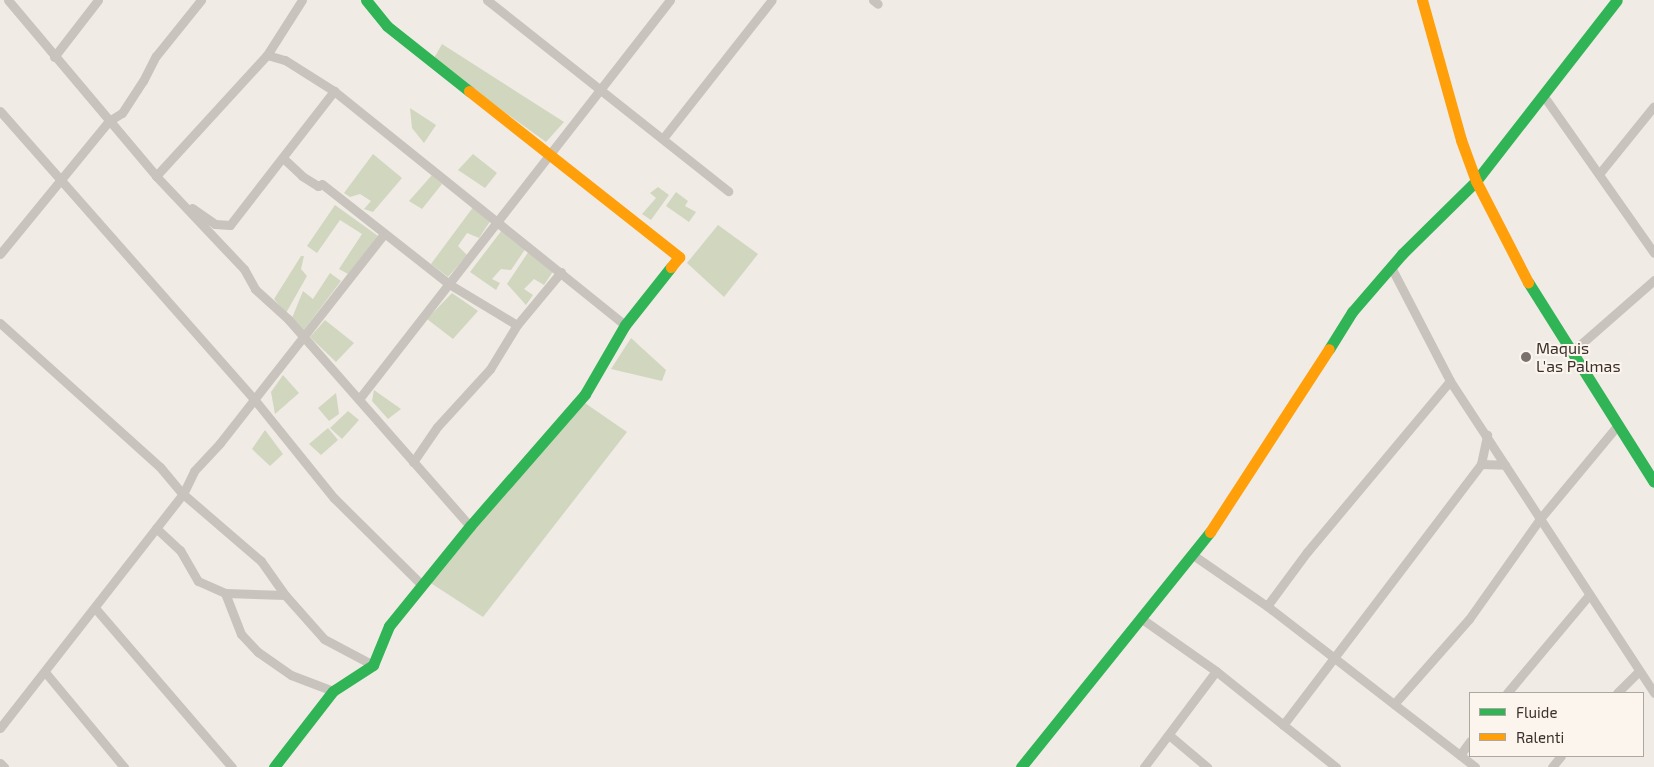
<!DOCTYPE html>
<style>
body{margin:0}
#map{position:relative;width:1654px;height:767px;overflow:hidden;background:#f0ebe5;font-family:"Exo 2",sans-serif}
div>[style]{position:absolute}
.green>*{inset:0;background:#d1d6bf}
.street>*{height:9px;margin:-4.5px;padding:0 4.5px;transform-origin:4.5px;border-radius:4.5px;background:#c9c3be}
.fast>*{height:11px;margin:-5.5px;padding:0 5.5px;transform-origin:5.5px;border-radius:5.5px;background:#30b455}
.slow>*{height:11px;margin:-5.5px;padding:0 5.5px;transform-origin:5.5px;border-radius:5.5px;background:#ff9f0a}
.dots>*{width:14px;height:14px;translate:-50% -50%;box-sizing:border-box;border:2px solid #fbf5ee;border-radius:50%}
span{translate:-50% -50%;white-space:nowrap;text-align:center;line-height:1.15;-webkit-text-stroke:4px #fbf5ee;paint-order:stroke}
.poi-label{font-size:16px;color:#3b302b}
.left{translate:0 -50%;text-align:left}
.legend{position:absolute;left:1469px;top:692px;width:175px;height:65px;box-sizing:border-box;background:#fbf5ee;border:1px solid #aea6a0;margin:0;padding:6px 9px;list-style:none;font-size:15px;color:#3b302b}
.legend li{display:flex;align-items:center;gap:10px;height:25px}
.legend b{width:25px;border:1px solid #aea6a0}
</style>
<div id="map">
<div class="green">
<div style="clip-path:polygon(442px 44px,564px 122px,546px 142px,433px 60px)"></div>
<div style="clip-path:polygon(410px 108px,436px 125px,424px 143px,412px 128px)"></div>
<div style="clip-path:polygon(373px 154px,402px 178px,373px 212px,364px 209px,371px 201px,360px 194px,350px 197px,344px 193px)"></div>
<div style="clip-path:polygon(473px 154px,497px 173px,485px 188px,458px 170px)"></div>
<div style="clip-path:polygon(432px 175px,442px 184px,422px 209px,409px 201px)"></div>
<div style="clip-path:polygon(658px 187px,669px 195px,651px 220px,642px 214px,656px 198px,650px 193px)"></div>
<div style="clip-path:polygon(676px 192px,688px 201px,685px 206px,696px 212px,689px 222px,666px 206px)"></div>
<div style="clip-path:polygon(335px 205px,378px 236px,348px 274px,339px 269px,362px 234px,340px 220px,317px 253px,307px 246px)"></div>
<div style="clip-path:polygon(474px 206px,491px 220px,479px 238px,467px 233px,458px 246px,467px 255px,448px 277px,431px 264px)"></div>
<div style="clip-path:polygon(718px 225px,758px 254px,724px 297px,687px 263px)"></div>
<div style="clip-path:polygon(502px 230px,526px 248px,511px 270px,501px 269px,492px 279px,500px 283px,496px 290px,470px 272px)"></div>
<div style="clip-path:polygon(529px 251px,554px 270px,544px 285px,534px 279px,524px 289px,533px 295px,526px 305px,507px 284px)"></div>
<div style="clip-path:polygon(301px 256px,304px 256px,301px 269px,307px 276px,286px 313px,274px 299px)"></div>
<div style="clip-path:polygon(330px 273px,341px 281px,303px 331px,292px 318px,303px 291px,313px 299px)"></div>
<div style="clip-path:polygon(452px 293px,478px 311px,453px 339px,427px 319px)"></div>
<div style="clip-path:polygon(325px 320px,354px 343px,336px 362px,310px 337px)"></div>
<div style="clip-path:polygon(631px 338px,666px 370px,662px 381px,611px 369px)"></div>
<div style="clip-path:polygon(283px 375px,299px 393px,275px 414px,271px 392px)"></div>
<div style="clip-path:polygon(374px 390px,401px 409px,388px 419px,372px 401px)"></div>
<div style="clip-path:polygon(336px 393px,339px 414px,329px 421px,318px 408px)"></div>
<div style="clip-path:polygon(582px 401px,627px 432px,483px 617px,426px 580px)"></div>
<div style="clip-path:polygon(348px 411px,359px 420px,342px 439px,330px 428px)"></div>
<div style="clip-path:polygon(328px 428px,338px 440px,321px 455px,309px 444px)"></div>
<div style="clip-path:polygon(265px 430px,283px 454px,270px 466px,252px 449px)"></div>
</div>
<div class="street">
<div style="left:8px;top:0;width:230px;rotate:49.9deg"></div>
<div style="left:156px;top:176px;width:128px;rotate:46.6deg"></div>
<div style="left:244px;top:269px;width:23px;rotate:61deg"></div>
<div style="left:255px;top:289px;width:45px;rotate:42.3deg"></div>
<div style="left:288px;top:319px;width:276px;rotate:48.7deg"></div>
<div style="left:487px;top:0;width:308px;rotate:38.4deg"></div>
<div style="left:873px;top:0;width:6px;rotate:39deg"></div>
<div style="left:267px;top:55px;width:19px;rotate:16deg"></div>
<div style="left:285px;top:60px;width:58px;rotate:32.3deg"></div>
<div style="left:334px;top:91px;width:373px;rotate:38.8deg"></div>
<div style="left:54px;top:57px;width:72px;rotate:-52.3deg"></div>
<div style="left:1543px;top:95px;width:193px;rotate:54.9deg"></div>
<div style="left:0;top:111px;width:384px;rotate:48.6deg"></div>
<div style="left:254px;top:399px;width:127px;rotate:51.1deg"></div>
<div style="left:334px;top:498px;width:124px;rotate:44.7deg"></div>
<div style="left:664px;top:137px;width:174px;rotate:-51.8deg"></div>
<div style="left:283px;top:158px;width:26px;rotate:43deg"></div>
<div style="left:302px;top:176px;width:19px;rotate:32deg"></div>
<div style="left:318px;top:186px;width:4px;rotate:-27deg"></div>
<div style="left:322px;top:184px;width:162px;rotate:38.2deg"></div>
<div style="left:449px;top:284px;width:79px;rotate:31.1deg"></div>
<div style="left:1599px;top:174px;width:87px;rotate:-51deg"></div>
<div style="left:156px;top:176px;width:164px;rotate:-47.5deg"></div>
<div style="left:267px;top:55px;width:65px;rotate:-57.5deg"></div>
<div style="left:192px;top:208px;width:28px;rotate:35deg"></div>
<div style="left:215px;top:224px;width:15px;rotate:4deg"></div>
<div style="left:230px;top:225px;width:170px;rotate:-52.2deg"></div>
<div style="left:0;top:254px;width:172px;rotate:-50.7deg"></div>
<div style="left:109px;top:121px;width:15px;rotate:-32deg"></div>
<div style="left:122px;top:113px;width:38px;rotate:-57deg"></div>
<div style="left:143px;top:81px;width:28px;rotate:-63deg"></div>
<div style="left:156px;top:56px;width:72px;rotate:-51.2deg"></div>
<div style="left:1391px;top:267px;width:128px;rotate:62.6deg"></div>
<div style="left:1450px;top:381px;width:373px;rotate:56.8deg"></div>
<div style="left:0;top:323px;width:215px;rotate:42deg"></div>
<div style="left:160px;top:467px;width:35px;rotate:50deg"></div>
<div style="left:183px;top:494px;width:103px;rotate:40.7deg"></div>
<div style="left:261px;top:561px;width:42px;rotate:54.8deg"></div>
<div style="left:285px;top:595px;width:59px;rotate:48.4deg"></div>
<div style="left:324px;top:639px;width:55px;rotate:28deg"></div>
<div style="left:1573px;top:351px;width:108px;rotate:-41.2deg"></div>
<div style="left:359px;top:399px;width:506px;rotate:-52.07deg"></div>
<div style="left:413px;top:462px;width:42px;rotate:-55.6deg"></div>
<div style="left:437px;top:427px;width:79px;rotate:-47.6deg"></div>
<div style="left:490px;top:369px;width:52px;rotate:-58.5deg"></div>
<div style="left:517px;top:325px;width:69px;rotate:-50.3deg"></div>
<div style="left:1481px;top:464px;width:24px;rotate:2deg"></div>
<div style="left:156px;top:528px;width:33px;rotate:43deg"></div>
<div style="left:180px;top:550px;width:36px;rotate:60deg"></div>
<div style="left:198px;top:581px;width:30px;rotate:24deg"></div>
<div style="left:225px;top:593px;width:60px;rotate:1.9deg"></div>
<div style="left:1193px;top:555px;width:90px;rotate:34.6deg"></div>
<div style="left:1267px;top:606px;width:263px;rotate:37.7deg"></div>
<div style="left:225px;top:593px;width:44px;rotate:68.7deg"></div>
<div style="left:241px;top:634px;width:25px;rotate:47deg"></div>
<div style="left:258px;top:652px;width:40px;rotate:34.9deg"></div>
<div style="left:291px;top:675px;width:45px;rotate:20.9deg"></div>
<div style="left:1267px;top:606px;width:67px;rotate:-53.5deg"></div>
<div style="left:1307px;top:552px;width:223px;rotate:-50.1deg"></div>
<div style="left:95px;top:608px;width:210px;rotate:49.3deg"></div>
<div style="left:1142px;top:619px;width:90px;rotate:35.1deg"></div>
<div style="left:1216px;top:671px;width:154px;rotate:38.7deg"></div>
<div style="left:45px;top:672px;width:124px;rotate:50.3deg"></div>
<div style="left:1507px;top:693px;width:128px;rotate:-50.1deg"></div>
<div style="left:1617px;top:693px;width:31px;rotate:-45deg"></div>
<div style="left:1394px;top:704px;width:113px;rotate:-48.6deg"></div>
<div style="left:1469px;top:619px;width:121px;rotate:-54.7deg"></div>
<div style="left:1539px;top:520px;width:122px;rotate:-50.3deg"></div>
<div style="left:1283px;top:725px;width:328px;rotate:-52.8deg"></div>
<div style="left:1481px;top:464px;width:30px;rotate:-78deg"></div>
<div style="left:0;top:728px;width:297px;rotate:-52deg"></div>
<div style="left:183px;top:494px;width:25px;rotate:-64deg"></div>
<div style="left:194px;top:471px;width:38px;rotate:-47deg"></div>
<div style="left:220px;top:443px;width:266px;rotate:-51.9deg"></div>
<div style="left:1169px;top:735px;width:50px;rotate:40.1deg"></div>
<div style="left:1460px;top:755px;width:17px;rotate:-54deg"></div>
<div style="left:0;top:763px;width:6px;rotate:45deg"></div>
<div style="left:1144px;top:767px;width:120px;rotate:-53.1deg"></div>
<div style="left:1552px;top:767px;width:14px;rotate:-51deg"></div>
</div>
<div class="fast">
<div style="left:366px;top:0;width:33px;rotate:51deg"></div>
<div style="left:387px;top:26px;width:105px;rotate:38.4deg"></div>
<div style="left:1528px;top:282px;width:236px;rotate:57.8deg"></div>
<div style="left:1329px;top:349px;width:44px;rotate:-58.1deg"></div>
<div style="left:1352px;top:312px;width:77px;rotate:-49.2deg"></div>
<div style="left:1402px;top:254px;width:104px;rotate:-44.6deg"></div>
<div style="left:1476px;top:181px;width:229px;rotate:-52.1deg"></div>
<div style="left:274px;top:767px;width:96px;rotate:-52.2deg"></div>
<div style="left:333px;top:691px;width:48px;rotate:-33deg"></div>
<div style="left:373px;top:665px;width:42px;rotate:-67.7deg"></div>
<div style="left:389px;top:626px;width:129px;rotate:-51deg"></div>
<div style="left:470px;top:526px;width:175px;rotate:-48.9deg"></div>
<div style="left:585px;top:394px;width:80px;rotate:-59.9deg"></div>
<div style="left:625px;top:325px;width:74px;rotate:-51.6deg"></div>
<div style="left:1021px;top:767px;width:302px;rotate:-51.2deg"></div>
</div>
<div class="slow">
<div style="left:1422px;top:0;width:145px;rotate:74.4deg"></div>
<div style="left:1461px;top:140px;width:44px;rotate:69.9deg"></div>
<div style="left:1476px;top:181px;width:114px;rotate:62.8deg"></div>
<div style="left:469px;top:91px;width:268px;rotate:38.3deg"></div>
<div style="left:679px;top:257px;width:13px;rotate:129deg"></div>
<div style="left:1210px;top:532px;width:218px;rotate:-57deg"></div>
</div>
<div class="dots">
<div style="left:1526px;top:357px;background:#7a716c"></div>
</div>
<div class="poi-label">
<span class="left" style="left:1536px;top:357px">Maquis<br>L'as Palmas</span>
</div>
<ul class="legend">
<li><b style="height:6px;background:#30b455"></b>Fluide</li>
<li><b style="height:6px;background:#ff9f0a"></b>Ralenti</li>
</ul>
</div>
